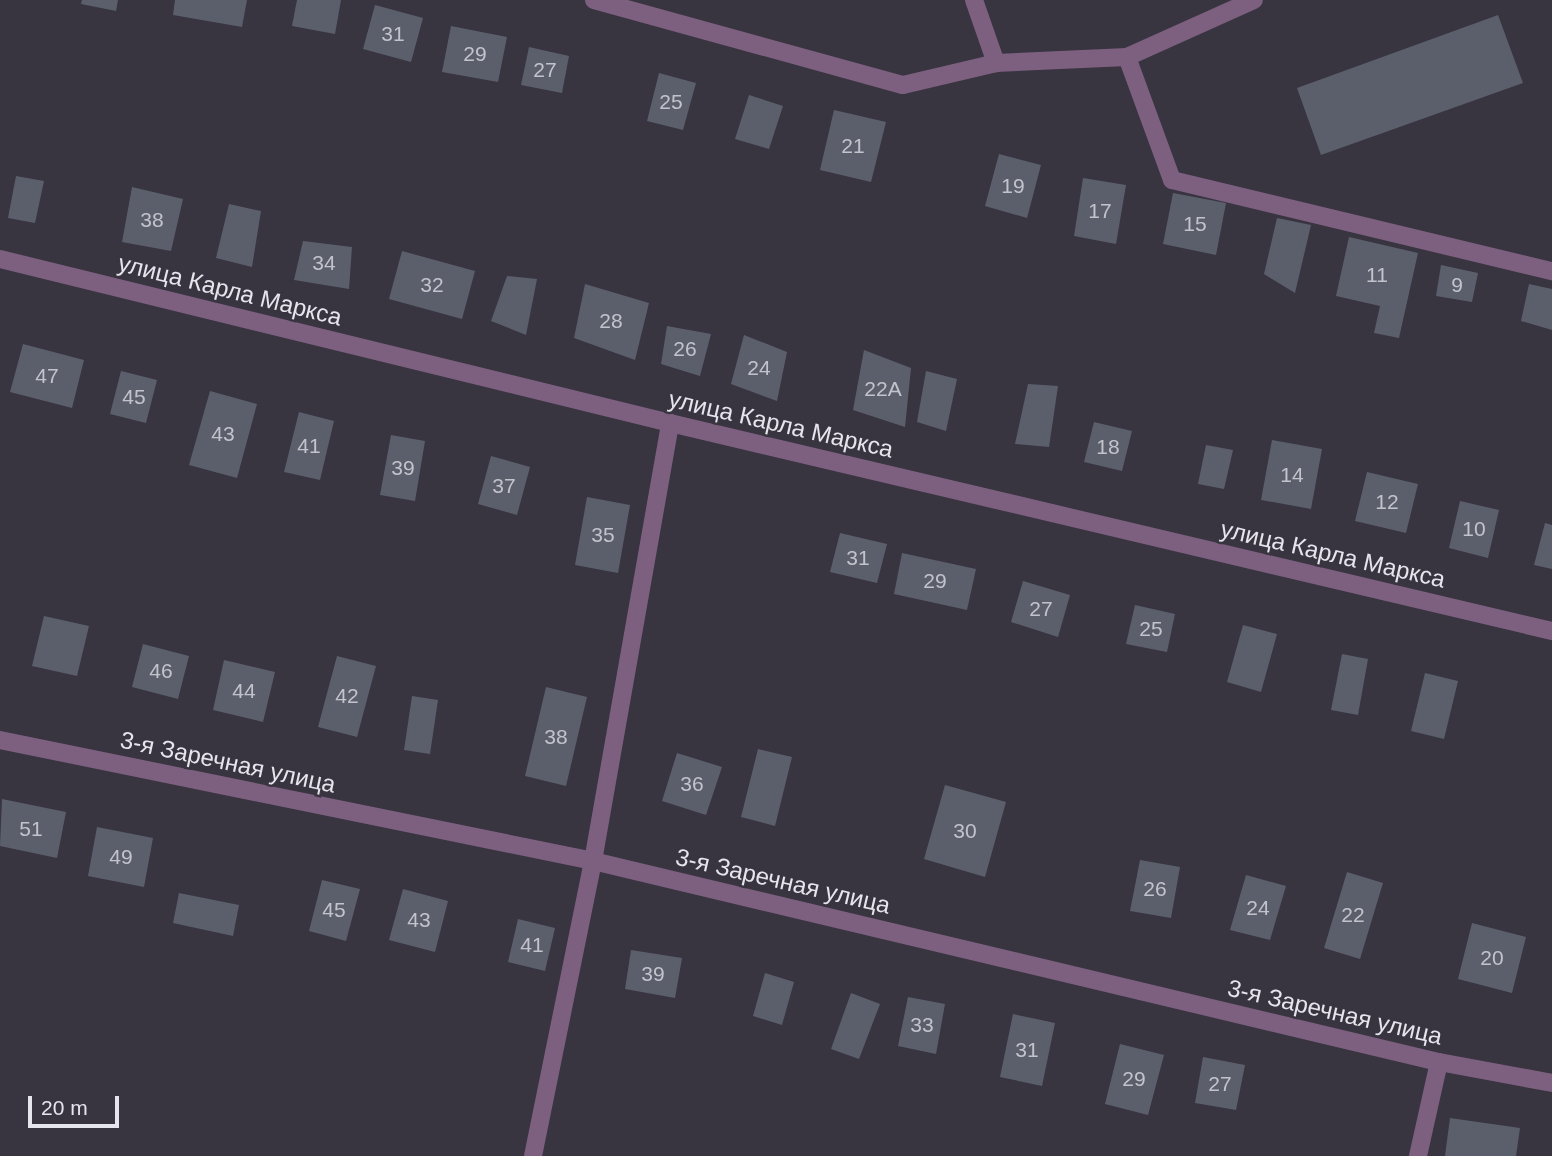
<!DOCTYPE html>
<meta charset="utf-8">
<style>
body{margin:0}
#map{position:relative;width:1552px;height:1156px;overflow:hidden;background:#383440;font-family:Helvetica,sans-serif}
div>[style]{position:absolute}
.building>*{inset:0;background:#5b5f6c}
.minor>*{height:18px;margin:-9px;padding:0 9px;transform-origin:9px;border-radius:9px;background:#7d6080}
span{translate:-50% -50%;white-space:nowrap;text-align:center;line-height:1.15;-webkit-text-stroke:5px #383440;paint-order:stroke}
.number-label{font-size:21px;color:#c3c3cc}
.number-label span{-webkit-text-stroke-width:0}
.street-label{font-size:24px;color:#e6e4ec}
.scale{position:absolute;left:28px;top:1096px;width:91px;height:32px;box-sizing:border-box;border:4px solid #e6e4ec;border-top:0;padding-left:9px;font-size:21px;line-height:24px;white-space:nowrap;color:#e6e4ec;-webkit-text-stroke:5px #383440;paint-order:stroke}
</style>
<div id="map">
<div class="building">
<div style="clip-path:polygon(82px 0,118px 0,116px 11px,81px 4px)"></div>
<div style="clip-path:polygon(175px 0,247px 0,242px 27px,173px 15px)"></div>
<div style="clip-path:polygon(297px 0,341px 0,335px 34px,292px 26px)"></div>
<div style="clip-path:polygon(375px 5px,423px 18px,411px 62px,363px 49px)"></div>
<div style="clip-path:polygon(1498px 15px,1523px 83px,1321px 155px,1297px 88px)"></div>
<div style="clip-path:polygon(451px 26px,507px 37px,498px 82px,442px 72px)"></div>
<div style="clip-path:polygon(529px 47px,569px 56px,562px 93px,521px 85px)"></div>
<div style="clip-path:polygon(659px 73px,696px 83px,683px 130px,647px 121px)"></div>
<div style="clip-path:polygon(749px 95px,783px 106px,769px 149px,735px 139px)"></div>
<div style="clip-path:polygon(834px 110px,886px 122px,871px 182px,820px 170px)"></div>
<div style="clip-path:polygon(999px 154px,1041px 165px,1027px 218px,985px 206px)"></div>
<div style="clip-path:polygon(16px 176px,44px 181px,35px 223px,8px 218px)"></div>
<div style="clip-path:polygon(1083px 178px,1126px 185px,1116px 244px,1074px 236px)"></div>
<div style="clip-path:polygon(132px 187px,183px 199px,171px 251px,122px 242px)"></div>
<div style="clip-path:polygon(1173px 193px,1226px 203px,1216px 255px,1163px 244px)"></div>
<div style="clip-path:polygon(229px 204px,261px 211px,252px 267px,216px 258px)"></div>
<div style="clip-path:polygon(1277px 218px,1311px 225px,1295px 293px,1264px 274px)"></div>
<div style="clip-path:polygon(1349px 237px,1418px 253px,1399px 338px,1374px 333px,1380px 306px,1336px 296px)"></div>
<div style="clip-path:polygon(303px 241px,352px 247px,349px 289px,294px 280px)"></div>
<div style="clip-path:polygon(402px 251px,475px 271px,462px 319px,389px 299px)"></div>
<div style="clip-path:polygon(1441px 265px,1478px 273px,1472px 302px,1436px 296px)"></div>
<div style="clip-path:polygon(507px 276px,537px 279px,526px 335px,491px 321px)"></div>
<div style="clip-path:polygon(585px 284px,649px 303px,635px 360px,574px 338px)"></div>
<div style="clip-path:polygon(1529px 284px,1552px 289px,1552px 330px,1521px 321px)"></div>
<div style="clip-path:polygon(667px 326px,711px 334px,700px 376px,661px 364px)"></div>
<div style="clip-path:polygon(744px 335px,787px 352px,777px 401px,731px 384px)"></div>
<div style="clip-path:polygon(23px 344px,84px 360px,72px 408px,10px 392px)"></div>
<div style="clip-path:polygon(864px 350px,911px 368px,905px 427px,853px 410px)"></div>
<div style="clip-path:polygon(121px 371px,157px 380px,146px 423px,110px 414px)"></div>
<div style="clip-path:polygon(926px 371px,957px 379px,946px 431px,917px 422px)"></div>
<div style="clip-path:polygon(1028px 384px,1058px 386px,1049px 447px,1015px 444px)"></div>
<div style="clip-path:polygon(210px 391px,257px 404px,237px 478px,189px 465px)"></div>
<div style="clip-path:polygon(299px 412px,334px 421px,320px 480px,284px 472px)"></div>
<div style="clip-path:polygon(1094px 422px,1132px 431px,1122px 471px,1084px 462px)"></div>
<div style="clip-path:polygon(391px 435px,425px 441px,415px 501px,380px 495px)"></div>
<div style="clip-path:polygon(1272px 440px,1322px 449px,1311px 509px,1261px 500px)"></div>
<div style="clip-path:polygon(1206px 445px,1233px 450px,1224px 489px,1198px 484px)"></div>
<div style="clip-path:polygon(491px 456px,530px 467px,517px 515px,478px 504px)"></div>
<div style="clip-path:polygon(1367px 472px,1418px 484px,1406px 533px,1355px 521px)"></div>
<div style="clip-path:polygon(587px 497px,630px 505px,618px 573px,575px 565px)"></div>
<div style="clip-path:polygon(1460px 501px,1499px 510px,1488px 558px,1449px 548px)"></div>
<div style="clip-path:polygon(1545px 523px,1552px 525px,1552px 569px,1534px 565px)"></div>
<div style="clip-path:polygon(840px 533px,887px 544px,877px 583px,830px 572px)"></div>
<div style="clip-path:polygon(902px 553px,976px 569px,967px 610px,894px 594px)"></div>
<div style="clip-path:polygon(1023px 581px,1070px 595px,1058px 637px,1011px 622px)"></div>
<div style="clip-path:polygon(1135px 605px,1175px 614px,1167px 652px,1126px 644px)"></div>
<div style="clip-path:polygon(44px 616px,89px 626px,77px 676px,32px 666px)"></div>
<div style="clip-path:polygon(1243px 625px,1277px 634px,1261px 692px,1227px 682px)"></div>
<div style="clip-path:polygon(143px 644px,189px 656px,178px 699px,132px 687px)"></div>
<div style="clip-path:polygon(1342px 654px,1368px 659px,1358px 715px,1331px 710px)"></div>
<div style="clip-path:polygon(337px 656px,376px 666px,357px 737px,318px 727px)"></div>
<div style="clip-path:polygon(224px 660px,275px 672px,263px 722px,213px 710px)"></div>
<div style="clip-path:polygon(1425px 673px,1458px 681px,1444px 739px,1411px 731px)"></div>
<div style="clip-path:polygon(546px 687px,587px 697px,566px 786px,525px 776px)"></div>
<div style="clip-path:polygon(412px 696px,438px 700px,430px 754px,404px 750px)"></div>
<div style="clip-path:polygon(758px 749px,792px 757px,775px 826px,741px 817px)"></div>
<div style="clip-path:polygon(677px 753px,722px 767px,706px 815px,662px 801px)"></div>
<div style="clip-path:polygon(945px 785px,1006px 802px,985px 877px,924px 859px)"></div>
<div style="clip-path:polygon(2px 799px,66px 812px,57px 858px,0 846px)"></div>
<div style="clip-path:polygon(97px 827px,153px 838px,144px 887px,88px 876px)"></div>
<div style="clip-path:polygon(1140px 860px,1180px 867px,1171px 918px,1130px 911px)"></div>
<div style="clip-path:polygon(1347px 872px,1383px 883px,1360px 959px,1324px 948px)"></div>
<div style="clip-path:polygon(1246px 875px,1286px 886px,1270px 940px,1230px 930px)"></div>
<div style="clip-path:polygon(322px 880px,360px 889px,346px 941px,309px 931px)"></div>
<div style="clip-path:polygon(403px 889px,448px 901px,435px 952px,389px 940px)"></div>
<div style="clip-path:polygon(179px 893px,239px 905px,233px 936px,173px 923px)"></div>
<div style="clip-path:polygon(518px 919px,555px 928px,545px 971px,508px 962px)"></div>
<div style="clip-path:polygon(1472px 923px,1526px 937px,1512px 993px,1458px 979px)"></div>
<div style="clip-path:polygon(631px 950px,682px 958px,675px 998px,625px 989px)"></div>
<div style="clip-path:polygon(765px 973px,794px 982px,782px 1025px,753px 1016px)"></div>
<div style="clip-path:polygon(851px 993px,880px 1004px,859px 1059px,831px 1049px)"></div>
<div style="clip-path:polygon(908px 997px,945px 1004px,936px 1054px,898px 1046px)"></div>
<div style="clip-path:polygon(1013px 1014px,1055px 1023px,1042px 1086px,1000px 1077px)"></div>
<div style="clip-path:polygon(1120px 1044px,1164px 1055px,1148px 1115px,1105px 1104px)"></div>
<div style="clip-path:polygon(1203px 1057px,1245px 1065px,1236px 1110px,1195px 1103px)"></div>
<div style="clip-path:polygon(1450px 1118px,1520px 1128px,1516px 1156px,1445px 1156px)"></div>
</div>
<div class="minor">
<div style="left:594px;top:0;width:320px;rotate:15.4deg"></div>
<div style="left:903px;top:85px;width:96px;rotate:-13.3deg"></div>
<div style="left:996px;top:63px;width:131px;rotate:-2.6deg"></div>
<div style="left:1127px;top:57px;width:139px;rotate:-24.2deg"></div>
<div style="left:974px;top:0;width:67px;rotate:70.8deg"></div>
<div style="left:1127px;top:57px;width:131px;rotate:69.9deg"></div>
<div style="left:1172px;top:180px;width:391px;rotate:13.5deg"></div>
<div style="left:0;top:259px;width:690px;rotate:13.75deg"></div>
<div style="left:670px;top:423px;width:906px;rotate:13.27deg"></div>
<div style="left:0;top:740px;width:605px;rotate:11.53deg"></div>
<div style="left:593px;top:861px;width:870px;rotate:13.37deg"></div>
<div style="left:1439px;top:1062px;width:115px;rotate:10.5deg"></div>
<div style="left:533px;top:1156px;width:301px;rotate:-78.5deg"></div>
<div style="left:593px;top:861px;width:445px;rotate:-80deg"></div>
<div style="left:1418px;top:1156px;width:96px;rotate:-77.4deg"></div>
</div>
<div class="number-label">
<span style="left:393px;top:34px">31</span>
<span style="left:475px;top:54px">29</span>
<span style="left:545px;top:70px">27</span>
<span style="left:671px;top:102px">25</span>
<span style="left:853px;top:146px">21</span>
<span style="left:1013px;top:186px">19</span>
<span style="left:1100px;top:211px">17</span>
<span style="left:152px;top:220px">38</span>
<span style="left:1195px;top:224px">15</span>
<span style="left:324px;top:263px">34</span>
<span style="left:1377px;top:275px">11</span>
<span style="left:432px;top:285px">32</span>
<span style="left:1457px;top:285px">9</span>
<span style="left:611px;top:321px">28</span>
<span style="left:685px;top:349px">26</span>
<span style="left:759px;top:368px">24</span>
<span style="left:47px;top:376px">47</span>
<span style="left:883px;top:389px">22А</span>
<span style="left:134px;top:397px">45</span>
<span style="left:223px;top:434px">43</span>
<span style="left:309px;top:446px">41</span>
<span style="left:1108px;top:447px">18</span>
<span style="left:403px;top:468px">39</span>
<span style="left:1292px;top:475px">14</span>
<span style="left:504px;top:486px">37</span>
<span style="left:1387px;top:502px">12</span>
<span style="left:1474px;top:529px">10</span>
<span style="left:603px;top:535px">35</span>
<span style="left:858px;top:558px">31</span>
<span style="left:935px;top:581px">29</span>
<span style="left:1041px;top:609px">27</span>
<span style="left:1151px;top:629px">25</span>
<span style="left:161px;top:671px">46</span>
<span style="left:244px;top:691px">44</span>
<span style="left:347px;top:696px">42</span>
<span style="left:556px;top:737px">38</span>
<span style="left:692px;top:784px">36</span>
<span style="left:31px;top:829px">51</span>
<span style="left:965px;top:831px">30</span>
<span style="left:121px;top:857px">49</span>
<span style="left:1155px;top:889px">26</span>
<span style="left:1258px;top:908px">24</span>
<span style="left:334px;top:910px">45</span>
<span style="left:1353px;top:915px">22</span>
<span style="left:419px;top:920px">43</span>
<span style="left:532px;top:945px">41</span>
<span style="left:1492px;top:958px">20</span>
<span style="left:653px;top:974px">39</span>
<span style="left:922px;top:1025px">33</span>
<span style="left:1027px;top:1050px">31</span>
<span style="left:1134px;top:1079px">29</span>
<span style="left:1220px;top:1084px">27</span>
</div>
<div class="street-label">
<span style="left:230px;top:290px;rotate:14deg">улица Карла Маркса</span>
<span style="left:781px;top:424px;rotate:13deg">улица Карла Маркса</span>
<span style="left:1333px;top:554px;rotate:13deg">улица Карла Маркса</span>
<span style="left:228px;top:762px;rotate:12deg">3-я Заречная улица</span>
<span style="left:783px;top:881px;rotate:13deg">3-я Заречная улица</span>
<span style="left:1335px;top:1012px;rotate:13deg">3-я Заречная улица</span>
</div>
<div class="scale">20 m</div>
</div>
